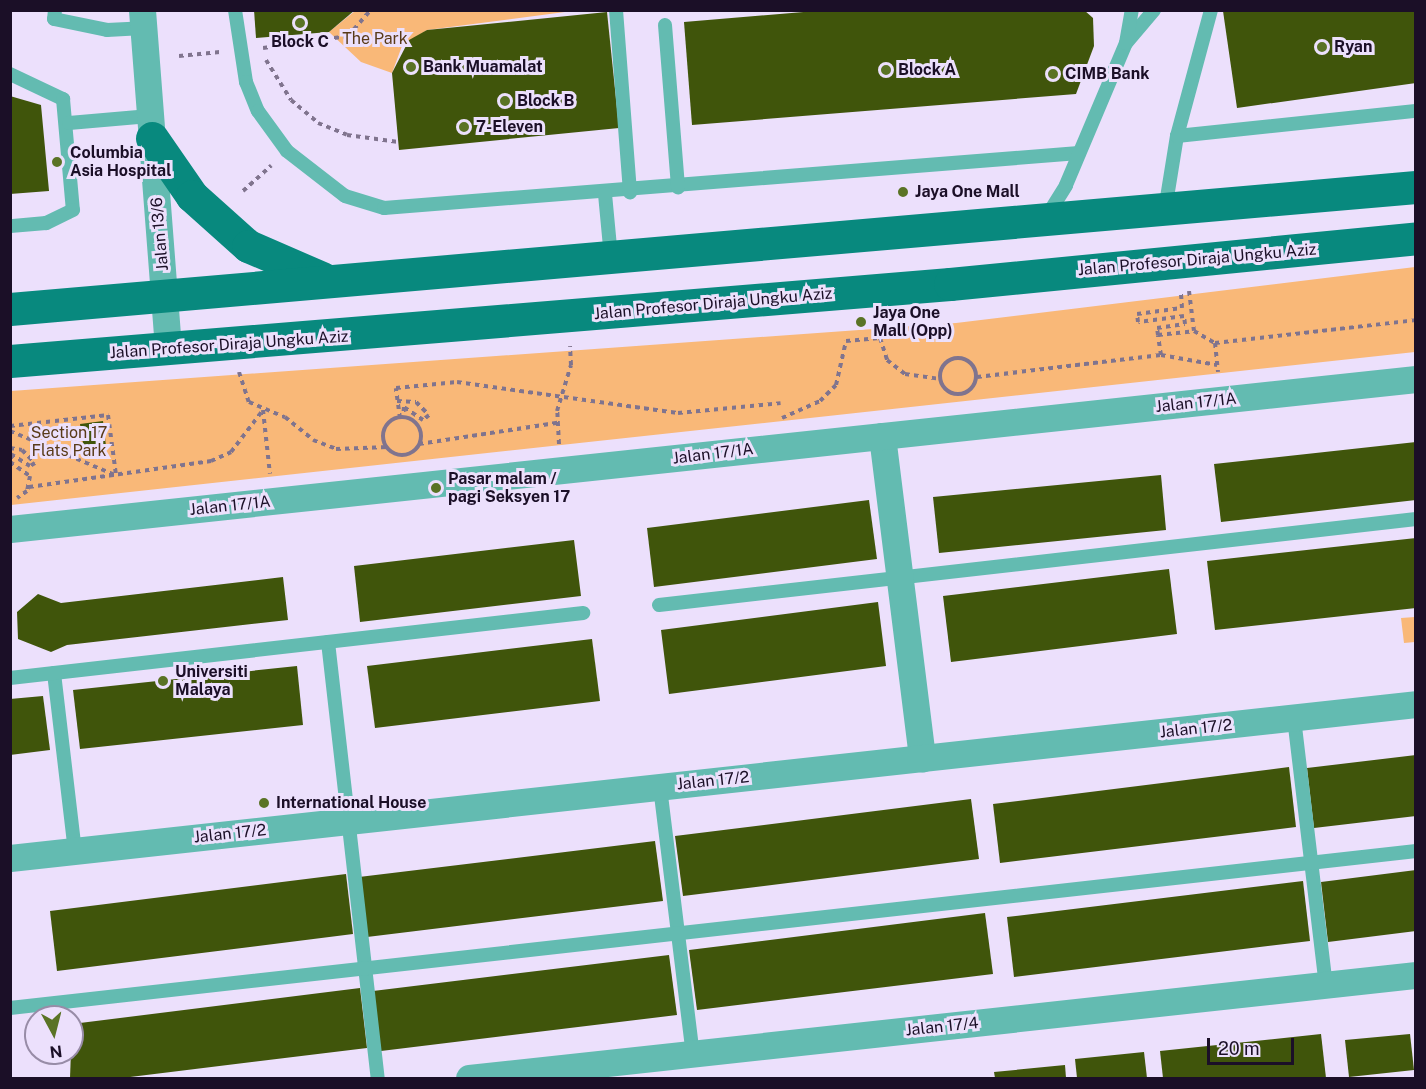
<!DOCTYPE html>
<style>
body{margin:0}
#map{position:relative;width:1426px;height:1089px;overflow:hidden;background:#ece0fc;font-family:"Public Sans",sans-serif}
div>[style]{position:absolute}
.green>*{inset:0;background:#f9b878}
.building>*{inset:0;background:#40550b}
.path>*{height:4px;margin-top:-2px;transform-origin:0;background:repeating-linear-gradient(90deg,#80748e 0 4.5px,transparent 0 9px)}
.path>.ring{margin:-2px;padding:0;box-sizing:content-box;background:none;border:4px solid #80748e;border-radius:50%}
.service>*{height:14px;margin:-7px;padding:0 7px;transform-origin:7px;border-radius:7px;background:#63bbb1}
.minor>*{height:27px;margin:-13.5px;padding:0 13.5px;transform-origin:13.5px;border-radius:13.5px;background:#63bbb1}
.primary>*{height:33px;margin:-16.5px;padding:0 16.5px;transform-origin:16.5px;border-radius:16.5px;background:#08897e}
.dots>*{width:16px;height:16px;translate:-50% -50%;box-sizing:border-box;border:3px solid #ece0fc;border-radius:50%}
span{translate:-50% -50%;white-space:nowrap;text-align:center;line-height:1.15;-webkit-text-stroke:6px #ece0fc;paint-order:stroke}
.park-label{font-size:16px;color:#593a18}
.poi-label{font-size:16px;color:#1b0f27;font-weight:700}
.left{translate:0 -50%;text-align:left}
.street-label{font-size:16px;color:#1b0f27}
.frame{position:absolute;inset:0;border:12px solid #1b0f27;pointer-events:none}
.north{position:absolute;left:24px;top:1005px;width:60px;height:60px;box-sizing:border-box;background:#ece0fc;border:2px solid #988ca7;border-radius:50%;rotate:173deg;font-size:16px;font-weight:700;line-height:24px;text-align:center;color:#1b0f27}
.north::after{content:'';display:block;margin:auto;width:21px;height:27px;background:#5a7325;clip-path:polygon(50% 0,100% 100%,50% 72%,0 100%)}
.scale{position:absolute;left:1207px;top:1038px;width:87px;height:27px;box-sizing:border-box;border:3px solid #1b0f27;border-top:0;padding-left:8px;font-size:18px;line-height:21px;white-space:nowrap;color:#1b0f27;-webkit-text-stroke:4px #ece0fc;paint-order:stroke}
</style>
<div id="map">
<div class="green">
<div style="clip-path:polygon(580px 10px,427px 30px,402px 46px,392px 73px,361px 62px,329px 32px,355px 11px)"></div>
<div style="clip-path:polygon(1415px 267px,1415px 352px,11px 505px,11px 391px,956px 323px)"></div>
<div style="clip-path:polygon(1415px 617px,1415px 642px,1404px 643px,1401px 618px)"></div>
</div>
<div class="building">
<div style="clip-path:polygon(254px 10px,355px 10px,329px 32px,256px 38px)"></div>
<div style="clip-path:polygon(827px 10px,1084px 10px,1093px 18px,1094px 46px,1076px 94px,692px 125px,684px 22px)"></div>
<div style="clip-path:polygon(1416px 10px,1416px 83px,1237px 108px,1223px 11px)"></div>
<div style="clip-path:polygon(607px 12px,619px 128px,399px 150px,392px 73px,409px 40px,427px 30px)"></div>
<div style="clip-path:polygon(10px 96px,41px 105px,49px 191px,10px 194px)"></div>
<div style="clip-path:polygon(103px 421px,106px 446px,84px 450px,80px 424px)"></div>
<div style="clip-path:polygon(1416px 442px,1416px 500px,1221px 522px,1214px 464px)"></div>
<div style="clip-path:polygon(1161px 475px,1166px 530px,939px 553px,933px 497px)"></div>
<div style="clip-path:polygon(869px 500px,877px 559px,654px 587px,647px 528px)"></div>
<div style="clip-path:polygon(1416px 538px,1416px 608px,1215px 630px,1207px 561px)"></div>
<div style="clip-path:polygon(574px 540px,581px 596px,360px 622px,354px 566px)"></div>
<div style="clip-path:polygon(1169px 569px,1177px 634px,951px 662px,943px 596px)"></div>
<div style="clip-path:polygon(283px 577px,288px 620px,67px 645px,51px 652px,18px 639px,17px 612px,38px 594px,61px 603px)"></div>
<div style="clip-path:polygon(878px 602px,886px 666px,669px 694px,661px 630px)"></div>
<div style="clip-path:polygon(592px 639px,600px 701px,375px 728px,367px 666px)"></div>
<div style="clip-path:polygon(297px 666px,303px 725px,80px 749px,73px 690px)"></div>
<div style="clip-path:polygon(43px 696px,50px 750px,10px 755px,10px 699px)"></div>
<div style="clip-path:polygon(1416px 755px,1416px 816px,1314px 828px,1307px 768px)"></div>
<div style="clip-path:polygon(1289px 767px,1296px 827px,1000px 863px,993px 804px)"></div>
<div style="clip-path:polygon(971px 799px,979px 859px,683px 896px,675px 836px)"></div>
<div style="clip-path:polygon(655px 841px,663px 901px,367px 937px,359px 877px)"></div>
<div style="clip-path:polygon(1416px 870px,1416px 931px,1328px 942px,1321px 882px)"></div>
<div style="clip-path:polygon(346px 874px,353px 934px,57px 971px,50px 911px)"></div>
<div style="clip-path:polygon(1303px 881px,1310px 941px,1014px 977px,1007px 917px)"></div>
<div style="clip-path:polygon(985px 913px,993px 974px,697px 1010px,689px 950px)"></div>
<div style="clip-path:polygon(669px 955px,677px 1015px,381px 1051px,373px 991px)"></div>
<div style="clip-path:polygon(360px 988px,367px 1048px,122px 1078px,70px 1078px,72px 1024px)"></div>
<div style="clip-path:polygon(1321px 1034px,1326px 1078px,1163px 1078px,1160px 1051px)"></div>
<div style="clip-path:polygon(1410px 1034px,1414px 1070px,1349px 1077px,1345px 1040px)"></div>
<div style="clip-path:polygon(1144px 1052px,1147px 1078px,1077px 1078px,1075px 1059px)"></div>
<div style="clip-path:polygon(1065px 1065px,1066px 1078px,995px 1078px,994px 1072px)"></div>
</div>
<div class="path">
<div style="left:361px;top:10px;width:1px"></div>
<div style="left:263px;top:48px;width:86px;rotate:-8deg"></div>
<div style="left:348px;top:36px;width:35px;rotate:-49deg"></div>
<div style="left:179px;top:56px;width:41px;rotate:-5.6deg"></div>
<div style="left:266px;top:60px;width:47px;rotate:58deg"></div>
<div style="left:291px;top:100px;width:35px;rotate:40deg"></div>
<div style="left:318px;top:123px;width:31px;rotate:22deg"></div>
<div style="left:347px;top:135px;width:52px;rotate:7.7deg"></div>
<div style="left:243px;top:191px;width:38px;rotate:-42deg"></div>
<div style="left:1189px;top:291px;width:40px;rotate:82.9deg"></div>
<div style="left:1158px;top:335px;width:7px;rotate:-98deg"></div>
<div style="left:1157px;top:328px;width:28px;rotate:-8deg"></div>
<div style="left:1185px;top:324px;width:8px;rotate:-97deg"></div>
<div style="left:1184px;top:316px;width:46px;rotate:172.6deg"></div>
<div style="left:1138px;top:322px;width:8px;rotate:-97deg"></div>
<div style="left:1137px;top:314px;width:45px;rotate:-7.6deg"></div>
<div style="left:1182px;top:308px;width:16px;rotate:-94deg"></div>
<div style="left:1215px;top:343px;width:29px;rotate:84deg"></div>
<div style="left:1161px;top:355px;width:57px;rotate:10.1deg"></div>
<div class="ring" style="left:940px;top:358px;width:32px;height:32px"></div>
<div style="left:239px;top:372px;width:32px;rotate:72deg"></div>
<div style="left:249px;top:402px;width:39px;rotate:23deg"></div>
<div style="left:285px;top:417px;width:36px;rotate:39deg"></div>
<div style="left:313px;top:440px;width:25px;rotate:21deg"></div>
<div style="left:336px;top:449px;width:52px;rotate:-2.2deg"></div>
<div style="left:977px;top:377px;width:185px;rotate:-6.8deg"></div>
<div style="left:1161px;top:355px;width:20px;rotate:-99deg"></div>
<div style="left:1158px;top:335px;width:36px;rotate:-6deg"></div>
<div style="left:1194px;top:331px;width:24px;rotate:30deg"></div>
<div style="left:1215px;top:343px;width:202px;rotate:-6.5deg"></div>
<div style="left:397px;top:401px;width:19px;rotate:3deg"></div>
<div style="left:416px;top:402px;width:18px;rotate:45deg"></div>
<div style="left:429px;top:415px;width:8px;rotate:140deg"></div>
<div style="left:423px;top:420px;width:23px;rotate:-146deg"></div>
<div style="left:404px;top:407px;width:11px;rotate:95deg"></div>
<div style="left:263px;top:410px;width:64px;rotate:83.8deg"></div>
<div class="ring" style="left:383px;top:417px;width:34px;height:34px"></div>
<div style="left:400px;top:418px;width:30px;rotate:-98deg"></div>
<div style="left:396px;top:388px;width:61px;rotate:-5.6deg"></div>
<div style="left:457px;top:382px;width:223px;rotate:8deg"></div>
<div style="left:678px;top:413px;width:103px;rotate:-5.5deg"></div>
<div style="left:782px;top:418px;width:42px;rotate:-24.1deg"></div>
<div style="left:820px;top:401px;width:23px;rotate:-45deg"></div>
<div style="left:836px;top:385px;width:45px;rotate:-77.2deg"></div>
<div style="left:846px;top:341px;width:34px;rotate:-5deg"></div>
<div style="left:880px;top:338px;width:23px;rotate:72deg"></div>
<div style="left:887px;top:360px;width:23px;rotate:38deg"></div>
<div style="left:905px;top:374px;width:35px;rotate:8deg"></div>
<div style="left:10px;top:426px;width:99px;rotate:-6.4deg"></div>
<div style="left:108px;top:415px;width:61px;rotate:82.4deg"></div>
<div style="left:10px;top:431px;width:114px;rotate:22.7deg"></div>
<div style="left:419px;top:444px;width:140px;rotate:-8.7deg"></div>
<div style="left:559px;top:444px;width:33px;rotate:-93deg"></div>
<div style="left:557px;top:411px;width:48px;rotate:-73.1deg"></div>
<div style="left:571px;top:365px;width:19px;rotate:-93deg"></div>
<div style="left:10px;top:448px;width:12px;rotate:9deg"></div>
<div style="left:22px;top:450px;width:18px;rotate:45deg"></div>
<div style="left:35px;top:463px;width:6px;rotate:149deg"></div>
<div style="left:30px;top:466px;width:22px;rotate:-148deg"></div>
<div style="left:11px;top:454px;width:8px;rotate:90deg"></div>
<div style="left:10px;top:462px;width:24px;rotate:35deg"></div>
<div style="left:30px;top:476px;width:15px;rotate:101deg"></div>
<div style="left:27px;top:491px;width:12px;rotate:145deg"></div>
<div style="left:29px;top:487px;width:184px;rotate:-8.1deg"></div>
<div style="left:211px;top:461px;width:22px;rotate:-24deg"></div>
<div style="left:231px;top:452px;width:53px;rotate:-52.7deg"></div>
</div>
<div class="service">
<div style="left:55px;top:10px;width:9px;rotate:96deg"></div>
<div style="left:54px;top:19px;width:54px;rotate:11.7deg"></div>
<div style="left:107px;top:30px;width:36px;rotate:-3deg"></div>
<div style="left:235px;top:10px;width:73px;rotate:81.3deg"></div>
<div style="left:246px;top:82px;width:31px;rotate:68deg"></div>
<div style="left:258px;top:111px;width:49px;rotate:54.1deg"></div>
<div style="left:287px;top:151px;width:73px;rotate:37.8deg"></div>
<div style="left:345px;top:196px;width:41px;rotate:17.1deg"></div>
<div style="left:384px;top:208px;width:697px;rotate:-4.52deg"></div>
<div style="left:616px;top:10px;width:183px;rotate:85.6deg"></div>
<div style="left:665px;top:25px;width:163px;rotate:85.4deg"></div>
<div style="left:1127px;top:42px;width:42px;rotate:-49.8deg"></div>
<div style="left:10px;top:74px;width:59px;rotate:25.3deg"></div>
<div style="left:63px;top:99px;width:111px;rotate:84.9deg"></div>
<div style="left:73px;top:210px;width:30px;rotate:154deg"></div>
<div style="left:46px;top:223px;width:36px;rotate:175deg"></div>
<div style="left:69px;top:123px;width:81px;rotate:-4.9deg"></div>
<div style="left:1177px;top:136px;width:131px;rotate:-74.9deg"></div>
<div style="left:605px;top:194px;width:63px;rotate:84.6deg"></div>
<div style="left:1165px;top:210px;width:75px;rotate:-80.8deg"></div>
<div style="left:1177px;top:136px;width:240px;rotate:-6deg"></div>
<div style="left:1047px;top:216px;width:36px;rotate:-58deg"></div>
<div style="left:1066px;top:185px;width:154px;rotate:-67.1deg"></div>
<div style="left:1126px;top:43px;width:34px;rotate:-80deg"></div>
<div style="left:659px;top:605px;width:762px;rotate:-6.48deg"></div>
<div style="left:328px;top:642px;width:439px;rotate:83.5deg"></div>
<div style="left:54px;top:673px;width:179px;rotate:83.3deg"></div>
<div style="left:10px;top:678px;width:577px;rotate:-6.47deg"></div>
<div style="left:1294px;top:718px;width:269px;rotate:83.2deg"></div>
<div style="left:660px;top:787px;width:269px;rotate:83deg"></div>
<div style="left:10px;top:1008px;width:1415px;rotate:-6.37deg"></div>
</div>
<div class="minor">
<div style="left:142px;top:10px;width:341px;rotate:85.6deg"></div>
<div style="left:882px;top:436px;width:325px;rotate:82.9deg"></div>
<div style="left:10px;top:529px;width:1414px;rotate:-6.09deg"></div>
<div style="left:10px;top:858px;width:1414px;rotate:-6.25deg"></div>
<div style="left:469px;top:1078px;width:953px;rotate:-6.21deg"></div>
</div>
<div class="primary">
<div style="left:152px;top:138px;width:70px;rotate:55.4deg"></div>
<div style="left:192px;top:196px;width:75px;rotate:41.8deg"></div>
<div style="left:248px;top:246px;width:81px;rotate:23.4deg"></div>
<div style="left:10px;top:309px;width:1411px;rotate:-4.96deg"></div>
<div style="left:10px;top:361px;width:943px;rotate:-4.68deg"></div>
<div style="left:950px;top:284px;width:468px;rotate:-5.6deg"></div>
</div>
<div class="dots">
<div style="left:300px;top:23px;background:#5a7325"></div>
<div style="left:1322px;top:47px;background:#5a7325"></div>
<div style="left:411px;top:67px;background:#5a7325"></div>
<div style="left:886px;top:70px;background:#5a7325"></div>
<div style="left:1053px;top:74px;background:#5a7325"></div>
<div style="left:505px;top:101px;background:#5a7325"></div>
<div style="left:464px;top:127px;background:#5a7325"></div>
<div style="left:57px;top:162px;background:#5a7325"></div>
<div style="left:903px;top:192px;background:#5a7325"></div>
<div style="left:861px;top:322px;background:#5a7325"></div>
<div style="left:436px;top:488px;background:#5a7325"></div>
<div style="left:163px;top:681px;background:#5a7325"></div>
<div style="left:264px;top:803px;background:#5a7325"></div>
</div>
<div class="park-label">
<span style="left:375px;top:39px">The Park</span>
<span style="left:69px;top:442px">Section 17<br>Flats Park</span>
</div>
<div class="poi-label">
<span style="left:300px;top:42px">Block C</span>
<span class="left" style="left:1334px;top:47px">Ryan</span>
<span class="left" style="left:423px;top:67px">Bank Muamalat</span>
<span class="left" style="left:898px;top:70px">Block A</span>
<span class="left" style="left:1065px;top:74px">CIMB Bank</span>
<span class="left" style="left:517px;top:101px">Block B</span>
<span class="left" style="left:476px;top:127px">7-Eleven</span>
<span class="left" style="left:70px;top:162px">Columbia<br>Asia Hospital</span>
<span class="left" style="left:915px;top:192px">Jaya One Mall</span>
<span class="left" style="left:873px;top:322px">Jaya One<br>Mall (Opp)</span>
<span class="left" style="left:448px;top:488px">Pasar malam /<br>pagi Seksyen 17</span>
<span class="left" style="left:175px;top:681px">Universiti<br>Malaya</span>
<span class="left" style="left:276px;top:803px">International House</span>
</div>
<div class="street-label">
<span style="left:160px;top:234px;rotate:-95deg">Jalan 13/6</span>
<span style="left:1197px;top:260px;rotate:-5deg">Jalan Profesor Diraja Ungku Aziz</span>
<span style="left:713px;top:304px;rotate:-5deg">Jalan Profesor Diraja Ungku Aziz</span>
<span style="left:229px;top:345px;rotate:-4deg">Jalan Profesor Diraja Ungku Aziz</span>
<span style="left:1196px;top:403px;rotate:-6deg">Jalan 17/1A</span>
<span style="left:713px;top:454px;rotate:-7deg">Jalan 17/1A</span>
<span style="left:230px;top:506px;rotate:-6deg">Jalan 17/1A</span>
<span style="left:1196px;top:729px;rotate:-6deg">Jalan 17/2</span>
<span style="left:713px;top:781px;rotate:-6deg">Jalan 17/2</span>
<span style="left:230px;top:834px;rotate:-6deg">Jalan 17/2</span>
<span style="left:942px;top:1027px;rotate:-6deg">Jalan 17/4</span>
</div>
<div class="frame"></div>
<div class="north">N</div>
<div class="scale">20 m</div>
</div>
